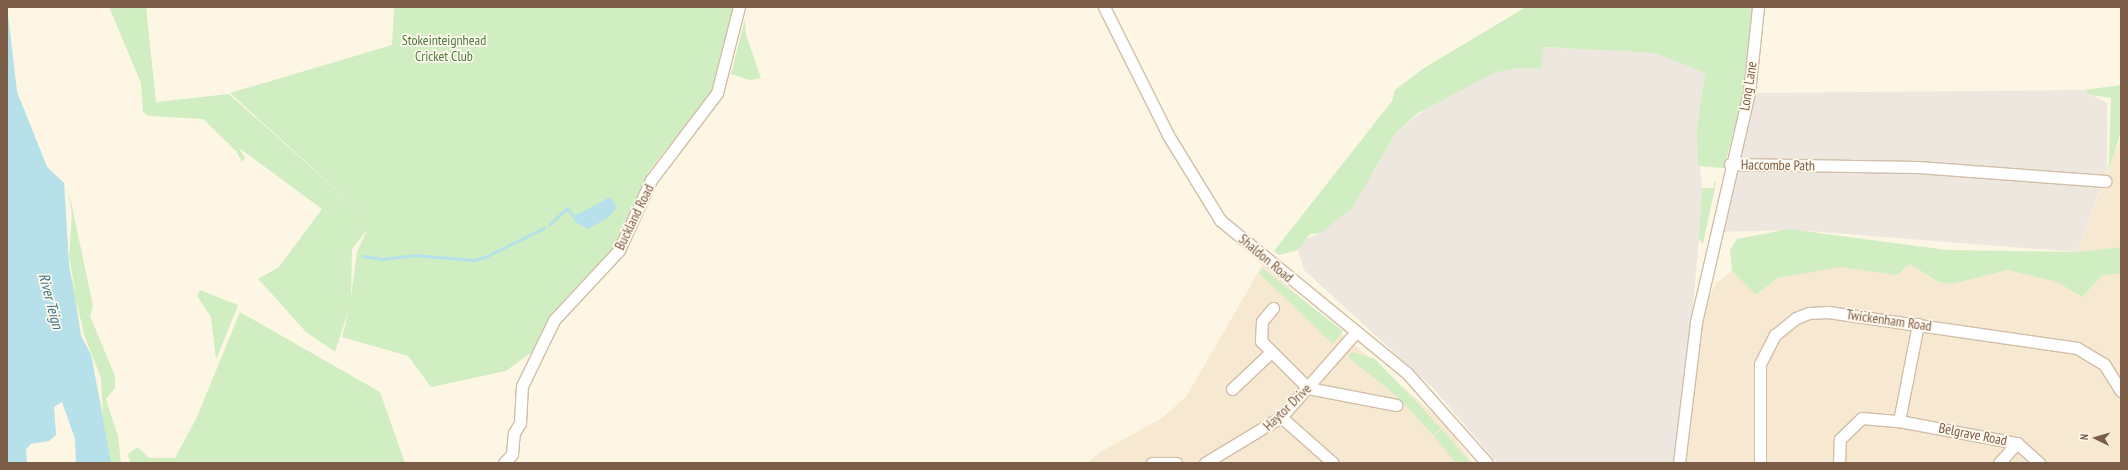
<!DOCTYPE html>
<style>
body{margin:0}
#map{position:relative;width:2128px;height:470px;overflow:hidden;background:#fef6e4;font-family:"PT Sans Narrow",sans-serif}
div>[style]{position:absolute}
.residential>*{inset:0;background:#f7e8d2}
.industrial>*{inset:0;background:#eee7df}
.green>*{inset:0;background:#d0eec1}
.water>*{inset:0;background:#b6e0ea}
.stream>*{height:2.5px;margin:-1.25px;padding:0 1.25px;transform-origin:1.25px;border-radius:1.25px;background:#b6e0ea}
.roads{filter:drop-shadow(1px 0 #d1bea9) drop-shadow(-1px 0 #d1bea9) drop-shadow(0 1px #d1bea9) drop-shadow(0 -1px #d1bea9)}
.minor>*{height:11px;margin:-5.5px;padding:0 5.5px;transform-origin:5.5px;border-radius:5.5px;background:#fff}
span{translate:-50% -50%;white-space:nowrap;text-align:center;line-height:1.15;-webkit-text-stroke:3.5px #fff9ed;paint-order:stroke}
.park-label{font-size:14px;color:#4a7b3b}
.street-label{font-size:14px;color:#7a5c47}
.water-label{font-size:15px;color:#3b7789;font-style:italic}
.frame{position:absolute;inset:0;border:8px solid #7a5c47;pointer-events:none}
.north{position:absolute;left:2076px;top:418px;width:40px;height:40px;-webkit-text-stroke:3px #fff9ed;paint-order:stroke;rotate:275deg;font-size:11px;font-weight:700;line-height:16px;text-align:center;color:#7a5c47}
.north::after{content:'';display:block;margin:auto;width:14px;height:18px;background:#7a5c47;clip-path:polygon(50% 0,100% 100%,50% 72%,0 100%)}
</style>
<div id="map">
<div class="residential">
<div style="clip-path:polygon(2121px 137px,2121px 247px,2077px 252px)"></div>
<div style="clip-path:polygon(1263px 264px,1445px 424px,1473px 463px,1087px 463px,1102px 451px,1162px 418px,1186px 397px)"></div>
<div style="clip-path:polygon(1910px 264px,1937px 282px,1953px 284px,2007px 270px,2057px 282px,2082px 297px,2102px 276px,2121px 273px,2121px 463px,1683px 463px,1703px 309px,1716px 283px,1732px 271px,1756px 295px,1778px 278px,1808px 271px,1840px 267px,1903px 271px)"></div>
</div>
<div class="industrial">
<div style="clip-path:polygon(1543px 47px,1655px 53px,1705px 73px,1697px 128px,1702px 188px,1699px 239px,1679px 463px,1497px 463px,1433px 388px,1304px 270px,1298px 250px,1303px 240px,1321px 233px,1373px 173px,1396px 133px,1435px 101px,1494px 73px,1517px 68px,1541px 69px)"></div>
<div style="clip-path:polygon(2084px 90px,2107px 103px,2107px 162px,2106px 174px,2077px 252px,1794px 230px,1718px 232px,1749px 93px)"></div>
</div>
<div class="green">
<div style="clip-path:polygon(evenodd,7px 7px,17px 92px,47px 167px,64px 183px,69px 266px,76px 295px,69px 257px,72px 213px,67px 187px,72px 206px,93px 306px,90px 316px,115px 376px,115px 388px,106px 399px,118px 436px,121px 463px,105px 463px,10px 96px,7px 7px,76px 298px,84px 335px,101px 378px,103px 415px,91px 355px,81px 336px,76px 298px)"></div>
<div style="clip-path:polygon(evenodd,109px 7px,146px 7px,156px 102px,229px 94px,371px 221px,230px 93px,392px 45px,394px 7px,733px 7px,713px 90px,649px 171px,614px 247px,551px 314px,532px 352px,506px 371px,431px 387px,408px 356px,342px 337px,349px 309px,335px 352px,306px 332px,261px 282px,258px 279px,279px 267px,322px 209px,239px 148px,245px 158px,242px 162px,236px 151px,203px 119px,149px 116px,143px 112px,141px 83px,109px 7px,367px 230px,357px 252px,351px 297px,352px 249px,367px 230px)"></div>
<div style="clip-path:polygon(1526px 7px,1754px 7px,1744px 92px,1724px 168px,1698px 166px,1697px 128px,1705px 73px,1655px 53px,1544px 47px,1541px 69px,1517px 68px,1494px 73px,1418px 113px,1396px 133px,1352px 208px,1321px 233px,1310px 234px,1298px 250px,1279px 255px,1274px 251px,1392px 101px,1395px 90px,1424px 68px)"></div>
<div style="clip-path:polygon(745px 19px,746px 35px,761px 78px,750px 80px,731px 74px)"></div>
<div style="clip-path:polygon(2121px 85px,2121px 130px,2114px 155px,2105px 177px,2109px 162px,2111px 98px,2091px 95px,2084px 90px)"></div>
<div style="clip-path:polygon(1714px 182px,1716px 183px,1703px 244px,1699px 239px,1702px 188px,1714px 188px)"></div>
<div style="clip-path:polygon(1789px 229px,1947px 250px,2077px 252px,2121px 247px,2121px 273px,2102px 276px,2082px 297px,2057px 282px,2007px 270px,1953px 284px,1938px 282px,1910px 264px,1897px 275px,1840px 267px,1778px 278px,1756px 295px,1732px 271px,1730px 250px,1737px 239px)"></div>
<div style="clip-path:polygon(1262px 268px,1343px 331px,1333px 344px,1260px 274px)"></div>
<div style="clip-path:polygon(200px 290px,238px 305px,216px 360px,211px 317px,197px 296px)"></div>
<div style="clip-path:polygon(240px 312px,380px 392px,405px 463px,130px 463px,128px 454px,138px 447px,149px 458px,175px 458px,197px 417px)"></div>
<div style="clip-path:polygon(1352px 352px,1375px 359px,1441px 428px,1433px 435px,1397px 396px,1348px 357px)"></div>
<div style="clip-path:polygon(1442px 429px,1447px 435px,1470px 463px,1456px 463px,1451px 457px,1434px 436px)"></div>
</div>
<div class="water">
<div style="clip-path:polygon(7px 7px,17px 92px,47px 167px,64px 183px,69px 266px,81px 336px,91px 355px,111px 463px,76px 463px,75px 439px,62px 402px,54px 407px,56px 435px,49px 441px,31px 444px,26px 449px,27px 463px,7px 463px)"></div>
<div style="clip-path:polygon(610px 197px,617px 207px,609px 217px,588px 229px,574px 221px,574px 216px)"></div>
</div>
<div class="stream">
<div style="left:549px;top:225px;width:25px;rotate:-43deg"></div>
<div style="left:567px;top:208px;width:11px;rotate:49deg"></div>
<div style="left:363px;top:256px;width:20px;rotate:9deg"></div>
<div style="left:383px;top:259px;width:31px;rotate:-7deg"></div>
<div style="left:414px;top:255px;width:59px;rotate:4.8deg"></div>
<div style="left:473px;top:260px;width:12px;rotate:-14deg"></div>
<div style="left:485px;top:257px;width:66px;rotate:-26.2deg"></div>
</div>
<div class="roads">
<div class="minor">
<div style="left:1104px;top:7px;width:143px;rotate:63.4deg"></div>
<div style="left:1168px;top:135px;width:100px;rotate:58.5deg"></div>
<div style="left:1220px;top:220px;width:242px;rotate:39.3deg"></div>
<div style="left:1407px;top:373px;width:120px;rotate:48.4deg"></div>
<div style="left:1730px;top:164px;width:188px;rotate:0.9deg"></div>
<div style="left:1918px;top:167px;width:188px;rotate:4.3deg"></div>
<div style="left:1273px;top:308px;width:17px;rotate:130deg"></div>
<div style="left:1262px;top:321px;width:20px;rotate:93deg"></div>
<div style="left:1261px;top:341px;width:66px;rotate:45deg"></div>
<div style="left:1308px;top:388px;width:90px;rotate:10.9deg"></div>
<div style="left:1232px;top:389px;width:52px;rotate:-43.5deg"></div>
<div style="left:1281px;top:417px;width:69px;rotate:41.5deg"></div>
<div style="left:1899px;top:421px;width:120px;rotate:10.6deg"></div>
<div style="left:2017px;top:443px;width:30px;rotate:42deg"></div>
<div style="left:504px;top:463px;width:12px;rotate:-48deg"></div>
<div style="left:512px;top:454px;width:21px;rotate:-85deg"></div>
<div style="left:514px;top:433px;width:12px;rotate:-59deg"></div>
<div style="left:520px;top:423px;width:37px;rotate:-87deg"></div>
<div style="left:522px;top:386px;width:73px;rotate:-64.1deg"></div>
<div style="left:554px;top:320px;width:96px;rotate:-47.1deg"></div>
<div style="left:619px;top:250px;width:77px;rotate:-65.4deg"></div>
<div style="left:651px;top:180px;width:109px;rotate:-52.8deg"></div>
<div style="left:717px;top:93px;width:89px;rotate:-75.7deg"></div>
<div style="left:1152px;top:463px;width:24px"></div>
<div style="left:1205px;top:463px;width:89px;rotate:-31.2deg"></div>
<div style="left:1281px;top:417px;width:113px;rotate:-48.6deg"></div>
<div style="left:1679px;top:463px;width:142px;rotate:-83.1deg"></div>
<div style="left:1696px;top:322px;width:235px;rotate:-77deg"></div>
<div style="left:1749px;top:93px;width:86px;rotate:-84deg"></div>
<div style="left:1760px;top:463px;width:99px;rotate:-90deg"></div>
<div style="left:1760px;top:364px;width:33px;rotate:-63deg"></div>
<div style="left:1775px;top:335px;width:27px;rotate:-39deg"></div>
<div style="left:1796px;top:318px;width:14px;rotate:-21deg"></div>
<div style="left:1809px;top:313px;width:19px;rotate:-3deg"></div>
<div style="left:1828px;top:312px;width:252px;rotate:8.2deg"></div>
<div style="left:2077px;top:348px;width:31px;rotate:31deg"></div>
<div style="left:2104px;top:364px;width:32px;rotate:58deg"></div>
<div style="left:1839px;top:463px;width:24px;rotate:-88deg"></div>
<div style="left:1840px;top:439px;width:30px;rotate:-44deg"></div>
<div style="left:1862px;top:418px;width:37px;rotate:5deg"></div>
<div style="left:1899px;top:421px;width:99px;rotate:-78.9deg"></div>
<div style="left:1999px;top:463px;width:27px;rotate:-48deg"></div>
</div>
</div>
<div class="park-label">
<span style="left:444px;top:48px">Stokeinteignhead<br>Cricket Club</span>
</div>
<div class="street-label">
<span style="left:1748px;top:86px;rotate:-81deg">Long Lane</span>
<span style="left:1778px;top:165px;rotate:1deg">Haccombe Path</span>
<span style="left:634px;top:217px;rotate:-64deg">Buckland Road</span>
<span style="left:1266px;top:258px;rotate:40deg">Shaldon Road</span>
<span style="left:1889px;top:320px;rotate:8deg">Twickenham Road</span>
<span style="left:1287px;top:407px;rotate:-44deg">Haytor Drive</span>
<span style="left:1973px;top:434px;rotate:11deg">Belgrave Road</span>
</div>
<div class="water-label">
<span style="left:51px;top:301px;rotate:75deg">River Teign</span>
</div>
<div class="frame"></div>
<div class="north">N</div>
</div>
